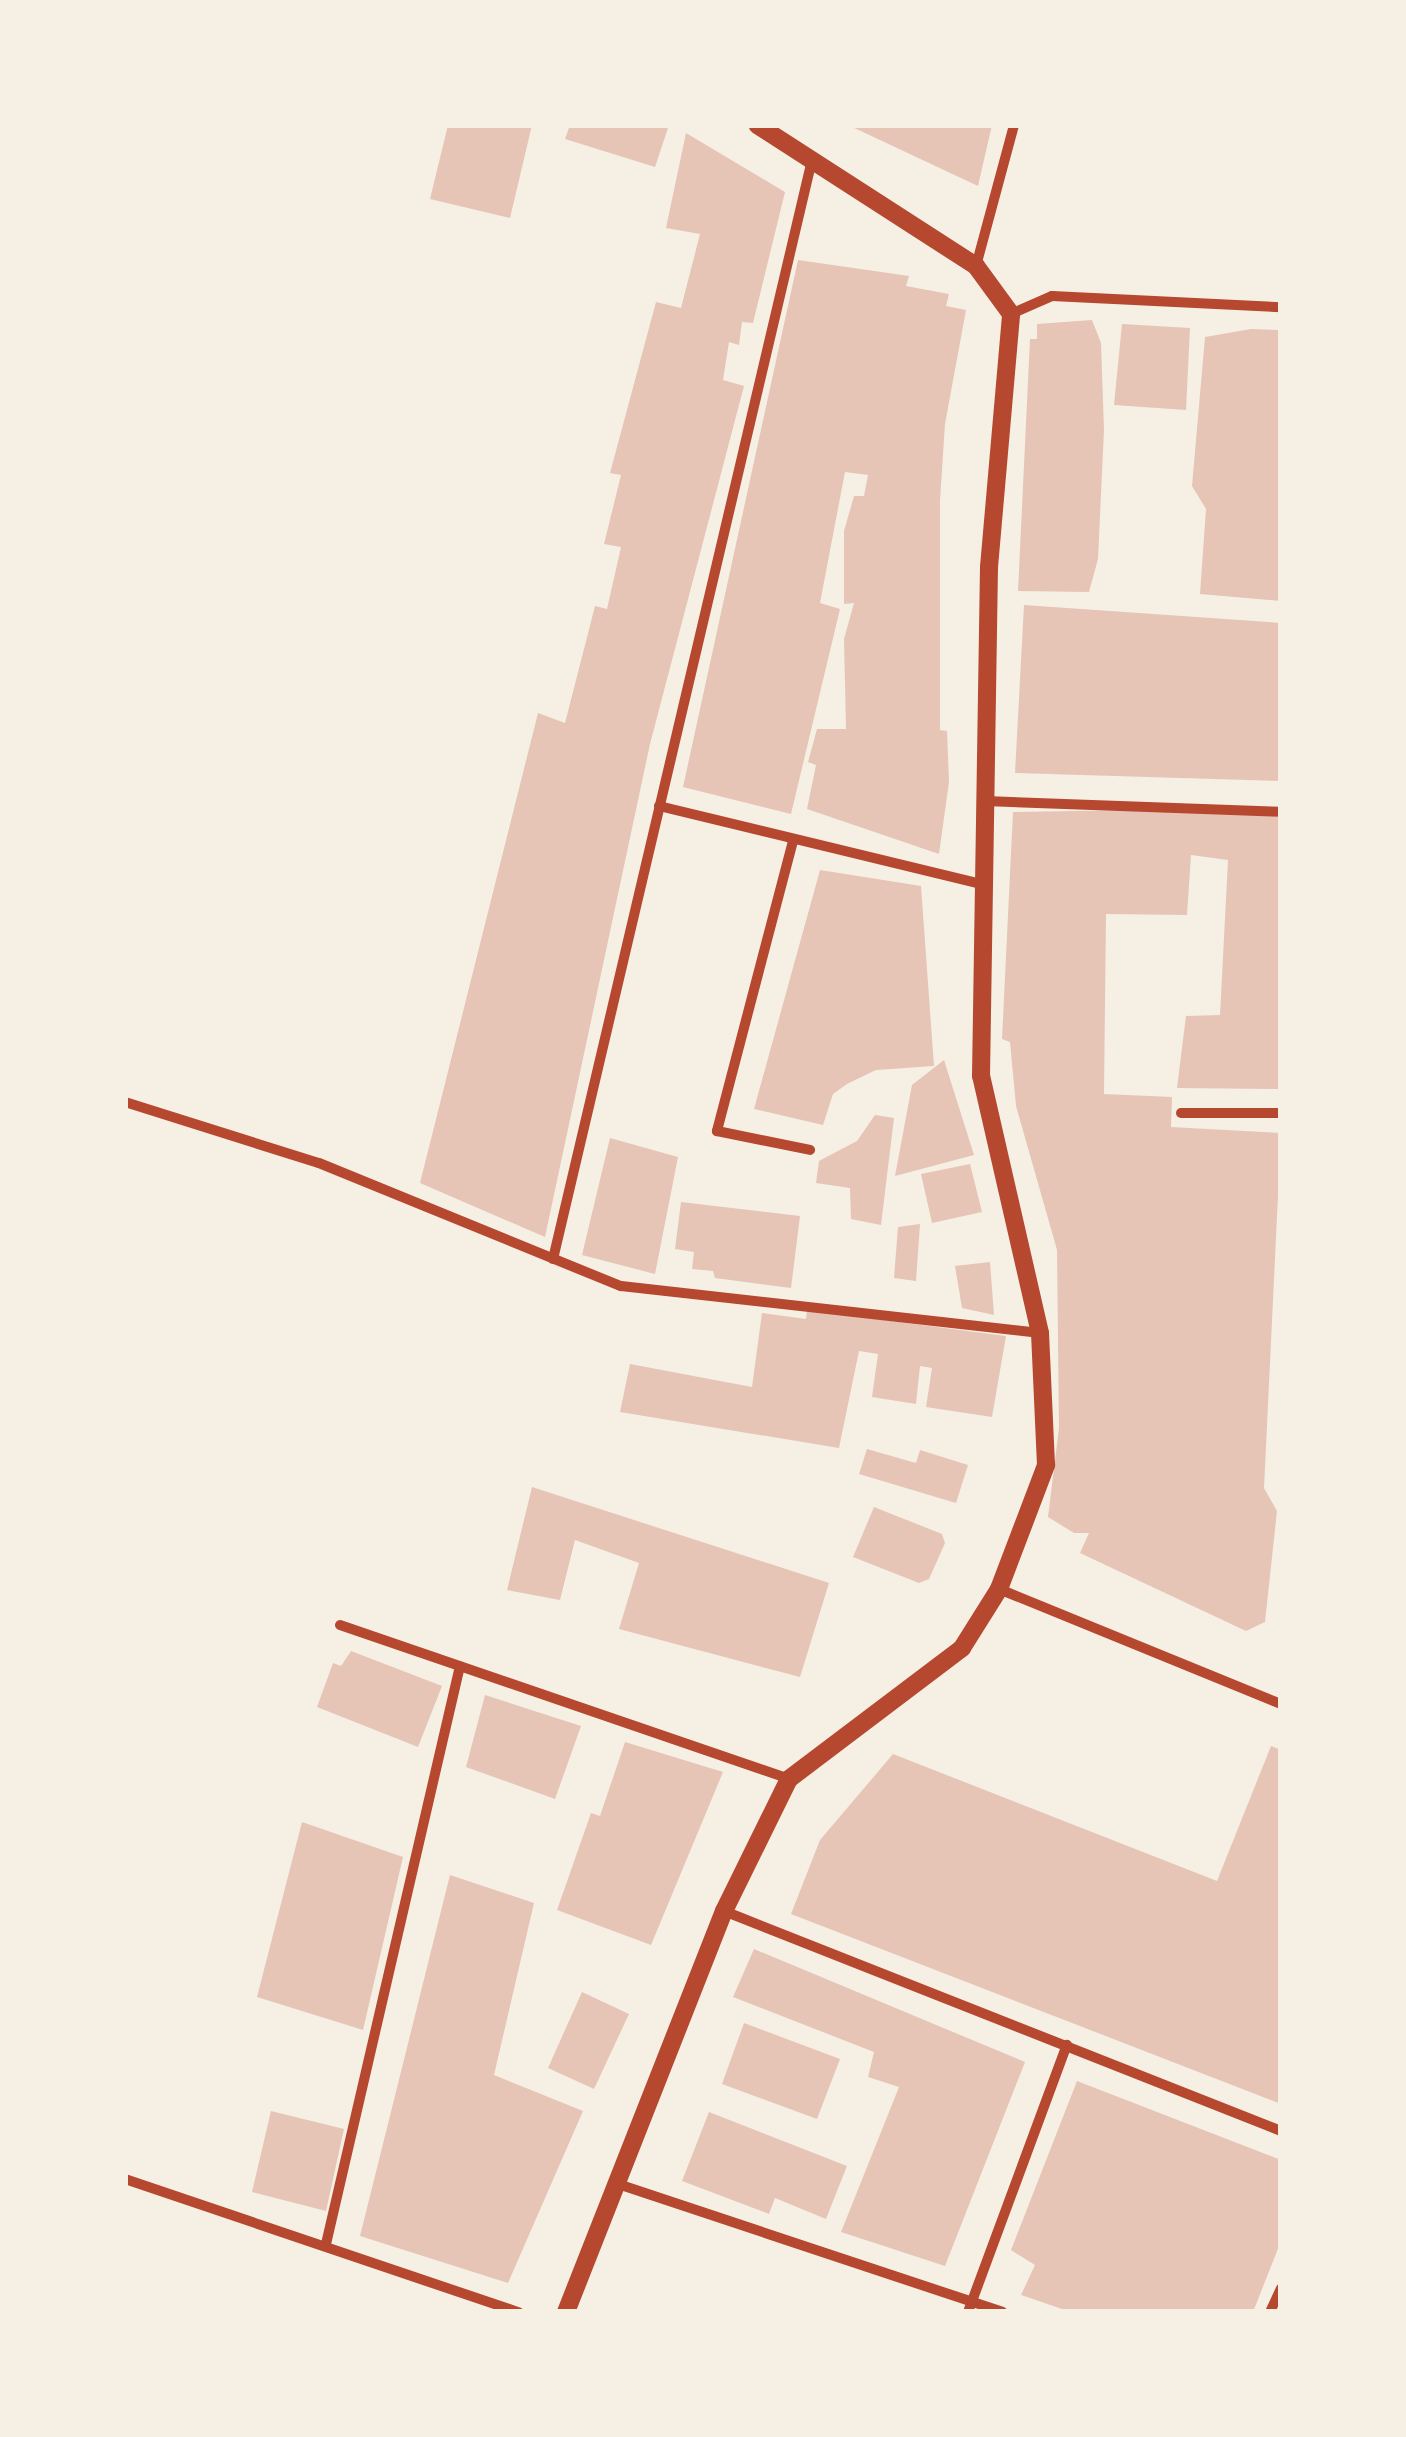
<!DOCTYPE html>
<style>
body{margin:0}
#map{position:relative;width:1406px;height:2437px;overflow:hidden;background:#f6efe4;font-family:Commissioner,sans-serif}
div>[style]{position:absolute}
.building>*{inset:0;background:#e6c5b7}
.minor>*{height:10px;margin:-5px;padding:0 5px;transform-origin:5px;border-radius:5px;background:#b5482f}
.tertiary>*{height:18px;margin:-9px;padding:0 9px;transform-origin:9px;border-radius:9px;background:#b5482f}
span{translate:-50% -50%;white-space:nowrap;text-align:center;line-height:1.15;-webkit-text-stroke:8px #f6efe4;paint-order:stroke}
.frame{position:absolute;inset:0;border:128px solid #f6efe4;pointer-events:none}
</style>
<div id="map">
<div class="building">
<div style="clip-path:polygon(448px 125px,532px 125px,510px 218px,430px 199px)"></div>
<div style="clip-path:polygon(570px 125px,669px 125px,655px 167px,565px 139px)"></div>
<div style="clip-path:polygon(848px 125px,992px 125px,978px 186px)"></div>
<div style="clip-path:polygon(686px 133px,785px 192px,753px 323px,742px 322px,739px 345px,729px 342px,723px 380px,744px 386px,650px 744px,545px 1237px,420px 1183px,538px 713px,565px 723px,595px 606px,607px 609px,621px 547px,604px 544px,621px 475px,610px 473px,656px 302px,681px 308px,700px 234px,666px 228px)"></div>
<div style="clip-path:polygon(798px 260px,909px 276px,906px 286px,949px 294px,946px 306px,966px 310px,945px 424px,940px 500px,940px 730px,947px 731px,949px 782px,939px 854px,807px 809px,816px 765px,808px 762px,817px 729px,846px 729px,844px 639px,854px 603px,844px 604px,844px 531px,854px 496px,864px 496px,868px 475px,845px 472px,820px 603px,840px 609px,791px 814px,683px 787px)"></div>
<div style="clip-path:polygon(1092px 320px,1101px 343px,1104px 430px,1098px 559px,1089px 592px,1018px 591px,1030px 339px,1037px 339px,1037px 324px)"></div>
<div style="clip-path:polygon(1122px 324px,1190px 328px,1186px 410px,1114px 405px)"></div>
<div style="clip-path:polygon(1251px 329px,1281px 330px,1281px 601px,1200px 594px,1206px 509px,1192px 486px,1205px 337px)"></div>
<div style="clip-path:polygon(1024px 605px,1281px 623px,1281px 781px,1015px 773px)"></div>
<div style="clip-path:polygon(1195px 809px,1281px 817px,1281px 1089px,1177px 1088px,1186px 1016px,1220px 1015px,1228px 860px,1191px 855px,1187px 915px,1106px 914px,1104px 1094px,1172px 1097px,1171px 1127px,1281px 1133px,1264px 1488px,1277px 1511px,1265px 1622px,1246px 1631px,1080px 1553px,1089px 1533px,1074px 1533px,1048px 1517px,1059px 1428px,1057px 1250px,1016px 1106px,1010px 1042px,1002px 1039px,1013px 812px)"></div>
<div style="clip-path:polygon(820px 870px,921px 886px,934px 1066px,876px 1070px,847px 1084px,833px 1094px,823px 1125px,754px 1109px)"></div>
<div style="clip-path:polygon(944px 1060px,974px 1155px,895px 1176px,912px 1085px)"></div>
<div style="clip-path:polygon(875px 1115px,894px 1118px,881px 1225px,851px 1219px,850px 1188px,816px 1183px,819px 1161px,857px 1141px)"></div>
<div style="clip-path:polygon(610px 1138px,678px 1157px,655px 1274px,582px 1255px)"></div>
<div style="clip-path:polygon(970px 1164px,982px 1212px,932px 1223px,921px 1174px)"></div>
<div style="clip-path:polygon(681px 1202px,800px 1216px,791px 1288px,715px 1278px,713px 1271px,692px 1269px,694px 1252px,675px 1249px)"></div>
<div style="clip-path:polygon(920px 1224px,916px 1281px,894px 1278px,898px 1227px)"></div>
<div style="clip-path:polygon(990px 1262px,994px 1315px,962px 1308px,955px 1266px)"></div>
<div style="clip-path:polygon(807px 1310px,1006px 1336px,992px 1417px,926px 1407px,932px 1368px,920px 1366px,916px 1404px,872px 1397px,878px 1354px,859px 1351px,839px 1448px,620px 1412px,630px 1364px,752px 1387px,762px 1313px,806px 1319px)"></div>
<div style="clip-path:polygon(867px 1449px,916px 1463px,920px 1450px,968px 1465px,956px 1503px,859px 1474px)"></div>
<div style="clip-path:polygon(532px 1487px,829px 1583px,800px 1677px,619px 1629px,639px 1563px,575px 1540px,560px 1600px,507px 1590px)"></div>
<div style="clip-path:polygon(874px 1507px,942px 1534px,945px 1543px,929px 1579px,919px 1583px,853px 1557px)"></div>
<div style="clip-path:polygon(351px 1651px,442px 1686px,418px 1747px,317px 1707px,333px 1663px,341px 1666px)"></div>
<div style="clip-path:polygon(485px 1695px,581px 1726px,555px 1799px,466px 1767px)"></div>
<div style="clip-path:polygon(625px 1742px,723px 1772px,651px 1945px,557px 1910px,591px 1813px,600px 1816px)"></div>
<div style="clip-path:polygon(1271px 1746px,1281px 1750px,1281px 2104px,791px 1914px,820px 1840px,893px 1754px,1217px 1881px)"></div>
<div style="clip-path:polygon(302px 1822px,403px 1857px,363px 2030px,257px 1997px)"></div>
<div style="clip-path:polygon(450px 1875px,534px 1903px,494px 2075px,583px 2111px,508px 2283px,360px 2236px)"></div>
<div style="clip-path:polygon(754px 1949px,1025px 2062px,945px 2266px,841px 2232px,899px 2087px,868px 2077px,874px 2052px,733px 1997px)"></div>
<div style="clip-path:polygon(582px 1992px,629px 2014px,594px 2089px,548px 2068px)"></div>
<div style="clip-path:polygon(744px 2023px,840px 2059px,817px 2119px,722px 2084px)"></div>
<div style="clip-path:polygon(1077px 2081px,1281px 2160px,1281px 2241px,1253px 2312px,1071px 2312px,1021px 2295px,1035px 2265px,1011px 2250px)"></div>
<div style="clip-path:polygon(271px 2111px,344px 2129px,326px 2211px,252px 2192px)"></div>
<div style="clip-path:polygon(709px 2112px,847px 2166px,826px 2219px,775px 2198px,769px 2214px,682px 2181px)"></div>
</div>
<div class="minor">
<div style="left:976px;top:266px;width:146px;rotate:-74.9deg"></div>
<div style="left:1011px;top:314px;width:45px;rotate:-23.7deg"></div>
<div style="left:1052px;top:296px;width:229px;rotate:2.8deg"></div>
<div style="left:985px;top:801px;width:296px;rotate:2.1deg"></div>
<div style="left:659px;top:806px;width:331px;rotate:13.6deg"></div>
<div style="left:793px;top:841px;width:300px;rotate:104.7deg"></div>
<div style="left:717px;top:1131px;width:95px;rotate:11.5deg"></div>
<div style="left:125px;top:1102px;width:203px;rotate:17.5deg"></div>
<div style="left:319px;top:1163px;width:326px;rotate:22.2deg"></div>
<div style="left:621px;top:1286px;width:422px;rotate:6.4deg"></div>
<div style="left:1181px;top:1113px;width:100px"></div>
<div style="left:553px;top:1259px;width:1125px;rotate:-76.74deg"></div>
<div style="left:999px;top:1589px;width:305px;rotate:22.2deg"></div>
<div style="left:340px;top:1625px;width:475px;rotate:18.9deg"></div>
<div style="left:724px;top:1911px;width:599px;rotate:21.55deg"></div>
<div style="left:125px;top:2179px;width:416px;rotate:18.7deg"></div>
<div style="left:618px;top:2184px;width:405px;rotate:18.4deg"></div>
<div style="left:326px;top:2244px;width:593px;rotate:-76.95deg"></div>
<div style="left:968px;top:2312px;width:285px;rotate:-69.7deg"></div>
<div style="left:1270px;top:2312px;width:26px;rotate:-65deg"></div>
</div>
<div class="tertiary">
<div style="left:566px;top:2312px;width:431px;rotate:-68.5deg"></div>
<div style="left:724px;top:1911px;width:147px;rotate:-63.8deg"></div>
<div style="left:789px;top:1779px;width:217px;rotate:-37.1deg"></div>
<div style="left:962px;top:1648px;width:70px;rotate:-57.9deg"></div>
<div style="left:999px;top:1589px;width:133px;rotate:-69.2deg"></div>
<div style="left:1046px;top:1465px;width:132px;rotate:-92.6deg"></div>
<div style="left:1040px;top:1333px;width:264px;rotate:-102.9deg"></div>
<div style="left:981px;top:1076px;width:509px;rotate:-89.1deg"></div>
<div style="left:989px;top:567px;width:254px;rotate:-85deg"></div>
<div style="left:1011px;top:314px;width:59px;rotate:-126.1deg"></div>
<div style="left:976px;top:266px;width:260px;rotate:-147.2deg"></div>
</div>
<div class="frame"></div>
</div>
